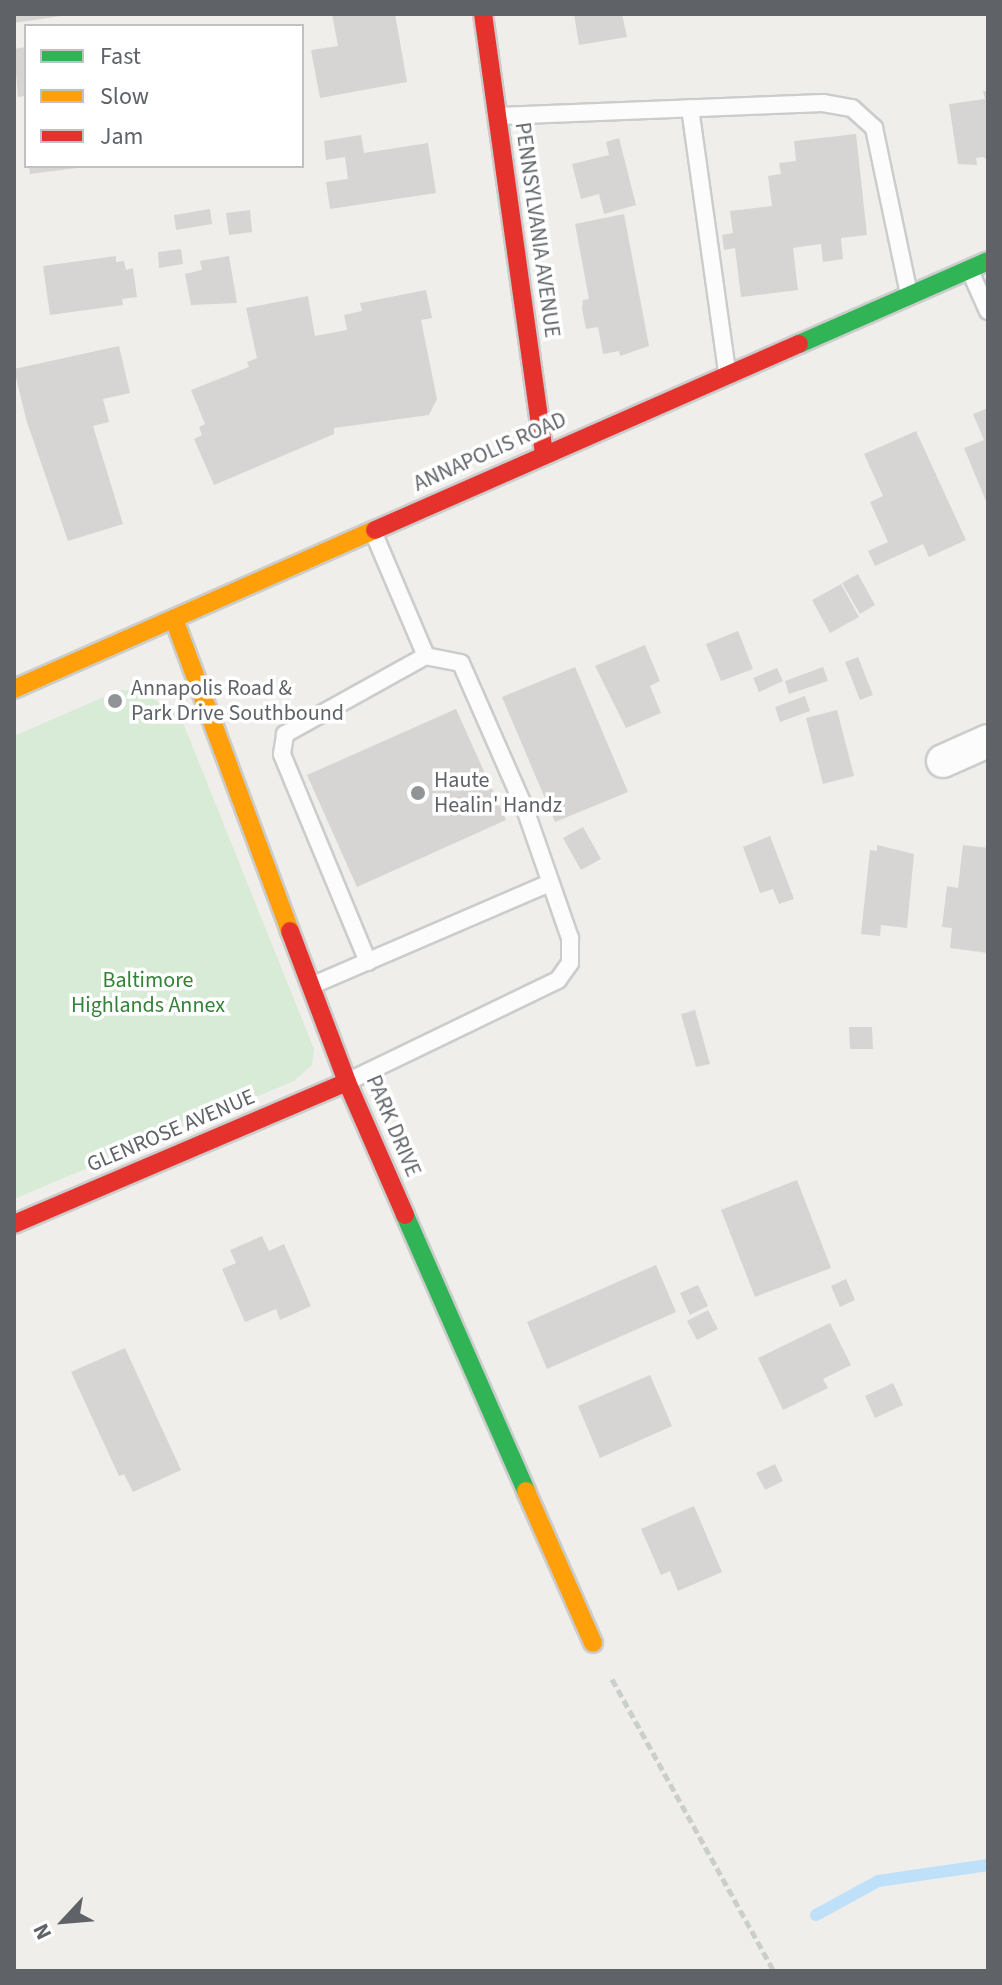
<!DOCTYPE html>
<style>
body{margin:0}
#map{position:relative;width:1002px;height:1985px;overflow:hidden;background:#efeeea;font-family:"Source Sans 3",sans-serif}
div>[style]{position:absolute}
.green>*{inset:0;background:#d8ebd6}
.stream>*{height:12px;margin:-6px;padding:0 6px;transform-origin:6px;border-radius:6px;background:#bfe0f9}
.building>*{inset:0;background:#d6d5d3}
.path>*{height:5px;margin-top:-2.5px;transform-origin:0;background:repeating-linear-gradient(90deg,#cacfcc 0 8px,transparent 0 12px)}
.roads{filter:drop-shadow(2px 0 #cbcccc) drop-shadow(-2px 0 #cbcccc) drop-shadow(0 2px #cbcccc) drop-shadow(0 -2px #cbcccc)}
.lane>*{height:16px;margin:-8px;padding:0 8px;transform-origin:8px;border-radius:8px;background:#fdfcfc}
.street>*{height:32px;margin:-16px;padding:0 16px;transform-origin:16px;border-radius:16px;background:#fdfcfc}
.fast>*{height:18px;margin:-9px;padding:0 9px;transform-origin:9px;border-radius:9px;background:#30b455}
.slow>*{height:18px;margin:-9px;padding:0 9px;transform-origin:9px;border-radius:9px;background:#ff9f0a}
.jam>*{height:18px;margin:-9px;padding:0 9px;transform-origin:9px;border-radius:9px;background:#e5322d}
.dots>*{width:22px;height:22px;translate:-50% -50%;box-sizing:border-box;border:4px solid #fff;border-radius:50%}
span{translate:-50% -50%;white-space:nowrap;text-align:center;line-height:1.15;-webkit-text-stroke:7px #fff;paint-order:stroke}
.street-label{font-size:22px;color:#5f6368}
.poi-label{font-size:22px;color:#5f6368}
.left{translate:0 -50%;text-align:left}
.park-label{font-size:22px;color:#348238}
.frame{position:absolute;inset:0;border:16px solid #5f6368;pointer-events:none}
.legend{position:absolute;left:24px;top:24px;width:280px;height:144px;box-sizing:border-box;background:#fff;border:2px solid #bfc1c3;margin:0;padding:10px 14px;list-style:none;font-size:24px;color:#5f6368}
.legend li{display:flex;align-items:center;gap:16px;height:40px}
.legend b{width:40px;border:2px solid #bfc1c3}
.north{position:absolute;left:24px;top:1881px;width:80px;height:80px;-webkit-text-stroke:6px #fff;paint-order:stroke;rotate:244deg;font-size:22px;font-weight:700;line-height:32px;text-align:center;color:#5f6368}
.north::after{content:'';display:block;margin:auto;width:28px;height:36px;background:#5f6368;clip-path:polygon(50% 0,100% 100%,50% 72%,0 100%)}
</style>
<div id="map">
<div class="green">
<div style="clip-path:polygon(120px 690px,143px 691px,181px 718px,314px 1049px,312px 1065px,294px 1081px,14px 1199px,14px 736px)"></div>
</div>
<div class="stream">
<div style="left:816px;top:1915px;width:71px;rotate:-28.7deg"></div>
<div style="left:878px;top:1881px;width:111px;rotate:-8.3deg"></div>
</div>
<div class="building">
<div style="clip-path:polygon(14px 14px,61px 14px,61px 16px,14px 23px)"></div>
<div style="clip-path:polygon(332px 14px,395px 14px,407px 82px,320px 98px,311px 50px,338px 46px)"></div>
<div style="clip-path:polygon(574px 14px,622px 14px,627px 37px,579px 45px)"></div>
<div style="clip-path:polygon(26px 47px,26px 96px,18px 97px,14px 49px)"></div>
<div style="clip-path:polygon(983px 91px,988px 91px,988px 160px,983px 157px,976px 158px,977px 165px,958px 164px,949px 104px,985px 99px)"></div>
<div style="clip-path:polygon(856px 134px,867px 235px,841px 238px,843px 259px,823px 262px,821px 244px,793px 248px,798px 290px,741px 297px,735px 248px,724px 250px,722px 235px,733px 233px,730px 211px,772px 206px,768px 176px,781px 174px,779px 163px,796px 161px,794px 141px)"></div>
<div style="clip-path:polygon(361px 135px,364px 153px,428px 143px,436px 193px,330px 209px,326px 182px,348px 179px,345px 157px,326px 160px,324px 141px)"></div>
<div style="clip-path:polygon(619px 138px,636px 205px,604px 214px,599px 194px,581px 199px,572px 164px,609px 155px,606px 142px)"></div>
<div style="clip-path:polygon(29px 166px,77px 166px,77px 168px,30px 174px)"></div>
<div style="clip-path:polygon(210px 209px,212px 224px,176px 230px,174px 215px)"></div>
<div style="clip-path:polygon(250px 210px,252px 232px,229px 235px,226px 213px)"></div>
<div style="clip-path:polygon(624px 214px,649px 346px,620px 356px,619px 351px,603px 354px,598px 327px,586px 329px,582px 309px,583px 300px,589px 299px,575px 224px)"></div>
<div style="clip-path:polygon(181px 249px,183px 264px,159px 268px,158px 252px)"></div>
<div style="clip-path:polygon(116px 256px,116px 262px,124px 261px,126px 270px,133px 268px,137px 297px,122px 299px,123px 305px,50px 315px,43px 266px)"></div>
<div style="clip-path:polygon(229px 256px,237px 303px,191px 305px,185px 274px,202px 270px,200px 261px)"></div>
<div style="clip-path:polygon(426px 290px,432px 318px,421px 320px,437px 399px,429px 415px,334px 428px,334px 434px,214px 485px,194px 439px,202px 435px,199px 427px,205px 424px,191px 390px,249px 367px,247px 362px,257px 358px,246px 308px,308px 296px,315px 336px,347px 330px,344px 315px,362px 311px,360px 303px)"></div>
<div style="clip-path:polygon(119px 346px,130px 393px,103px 399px,109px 422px,93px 426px,123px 524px,68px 541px,26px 419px,14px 369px)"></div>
<div style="clip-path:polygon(988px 408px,988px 506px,964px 448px,984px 440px,973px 414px)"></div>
<div style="clip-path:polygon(916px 431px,966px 540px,929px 557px,923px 544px,875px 566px,868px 551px,888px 542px,870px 502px,883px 496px,864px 454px)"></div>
<div style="clip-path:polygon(858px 574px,875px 605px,860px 614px,842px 583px)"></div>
<div style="clip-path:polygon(841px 584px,859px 617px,830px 633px,812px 600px)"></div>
<div style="clip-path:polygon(738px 631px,753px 669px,721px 681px,706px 644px)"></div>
<div style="clip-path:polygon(645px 645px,660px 681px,650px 686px,661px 713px,626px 728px,595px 666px)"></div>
<div style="clip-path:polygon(858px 657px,873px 695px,860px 700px,845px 662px)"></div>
<div style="clip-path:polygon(575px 667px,628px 792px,555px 822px,502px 697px)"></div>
<div style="clip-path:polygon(823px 667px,828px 681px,789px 694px,785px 681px)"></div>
<div style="clip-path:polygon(777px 668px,783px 681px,759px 692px,753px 678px)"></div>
<div style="clip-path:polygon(805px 696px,810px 711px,780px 722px,775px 707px)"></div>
<div style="clip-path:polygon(456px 709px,506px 820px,357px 887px,307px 775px)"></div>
<div style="clip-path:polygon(837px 710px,854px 776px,823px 784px,806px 718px)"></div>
<div style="clip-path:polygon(583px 827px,601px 859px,581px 870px,563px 838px)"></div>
<div style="clip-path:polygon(770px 836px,794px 899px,779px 904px,773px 889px,760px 893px,743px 847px)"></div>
<div style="clip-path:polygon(877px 845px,914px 854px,907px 928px,881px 925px,880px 936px,861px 934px,870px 850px,877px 851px)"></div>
<div style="clip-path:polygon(963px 845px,988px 848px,988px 953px,950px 948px,952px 928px,942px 927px,947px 886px,958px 888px)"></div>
<div style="clip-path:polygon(695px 1010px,710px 1064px,696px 1067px,681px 1014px)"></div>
<div style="clip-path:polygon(849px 1027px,872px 1027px,873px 1049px,850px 1049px)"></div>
<div style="clip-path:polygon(797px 1180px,831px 1268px,755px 1297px,721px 1210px)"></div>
<div style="clip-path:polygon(262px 1236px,269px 1251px,284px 1244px,311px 1306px,280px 1320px,276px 1309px,245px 1322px,222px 1269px,236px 1263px,230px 1250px)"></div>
<div style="clip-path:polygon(656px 1265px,676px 1312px,547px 1369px,527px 1322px)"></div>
<div style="clip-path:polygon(846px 1279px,855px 1300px,840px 1307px,831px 1286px)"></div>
<div style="clip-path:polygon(698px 1285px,708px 1306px,690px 1315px,680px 1293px)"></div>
<div style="clip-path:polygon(708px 1310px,718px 1329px,697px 1340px,687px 1321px)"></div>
<div style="clip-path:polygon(830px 1323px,851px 1365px,823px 1379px,828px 1388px,783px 1410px,758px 1358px)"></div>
<div style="clip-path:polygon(125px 1348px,181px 1470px,133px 1492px,124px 1474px,119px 1476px,71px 1372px)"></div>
<div style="clip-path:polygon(650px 1375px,672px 1426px,600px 1458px,578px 1406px)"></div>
<div style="clip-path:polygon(893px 1383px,903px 1405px,875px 1418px,865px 1396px)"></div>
<div style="clip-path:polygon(775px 1464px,783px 1481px,765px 1490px,756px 1473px)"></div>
<div style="clip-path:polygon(694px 1506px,722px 1572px,678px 1591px,670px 1571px,661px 1575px,641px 1529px)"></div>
</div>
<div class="path">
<div style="left:612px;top:1679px;width:334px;rotate:61deg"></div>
</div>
<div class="roads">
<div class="lane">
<div style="left:690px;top:108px;width:267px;rotate:82deg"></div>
<div style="left:499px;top:116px;width:324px;rotate:-2.3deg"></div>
<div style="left:823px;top:103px;width:29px;rotate:10deg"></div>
<div style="left:852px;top:108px;width:30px;rotate:42deg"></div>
<div style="left:874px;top:128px;width:170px;rotate:78.1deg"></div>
<div style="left:970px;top:271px;width:44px;rotate:65.8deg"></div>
<div style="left:368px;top:962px;width:225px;rotate:-112.5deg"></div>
<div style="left:282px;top:754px;width:20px;rotate:-81deg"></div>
<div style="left:285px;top:734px;width:161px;rotate:-29deg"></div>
<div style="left:313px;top:985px;width:258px;rotate:-23.3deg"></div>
<div style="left:349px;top:1081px;width:232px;rotate:-25.8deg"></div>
<div style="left:558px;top:980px;width:21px;rotate:-55deg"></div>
<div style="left:570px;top:963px;width:25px;rotate:-90deg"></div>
<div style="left:570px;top:938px;width:137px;rotate:-109.2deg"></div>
<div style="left:525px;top:809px;width:159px;rotate:-113.7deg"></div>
<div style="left:461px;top:663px;width:36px;rotate:-169deg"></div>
<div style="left:426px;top:656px;width:135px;rotate:-113.1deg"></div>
</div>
<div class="street">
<div style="left:943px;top:761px;width:49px;rotate:-24deg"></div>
</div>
<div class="fast">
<div style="left:799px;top:344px;width:206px;rotate:-23.7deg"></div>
<div style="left:405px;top:1215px;width:301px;rotate:66.3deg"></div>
</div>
<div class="slow">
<div style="left:174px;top:619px;width:333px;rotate:69.6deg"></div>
<div style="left:14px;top:689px;width:394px;rotate:-23.8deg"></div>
<div style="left:526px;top:1491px;width:166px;rotate:66.2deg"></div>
</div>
<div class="jam">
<div style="left:483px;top:14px;width:444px;rotate:82.1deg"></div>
<div style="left:375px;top:530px;width:463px;rotate:-23.7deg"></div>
<div style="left:290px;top:931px;width:161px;rotate:69.3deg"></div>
<div style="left:347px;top:1082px;width:145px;rotate:66.4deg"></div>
<div style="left:14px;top:1224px;width:362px;rotate:-23.1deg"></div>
</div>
</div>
<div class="dots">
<div style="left:115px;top:701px;background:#919496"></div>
<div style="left:418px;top:793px;background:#919496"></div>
</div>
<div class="street-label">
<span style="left:537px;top:230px;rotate:82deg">PENNSYLVANIA AVENUE</span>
<span style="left:490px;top:452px;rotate:-24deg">ANNAPOLIS ROAD</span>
<span style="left:393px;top:1126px;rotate:67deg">PARK DRIVE</span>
<span style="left:171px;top:1131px;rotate:-23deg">GLENROSE AVENUE</span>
</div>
<div class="poi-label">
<span class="left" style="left:131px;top:701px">Annapolis Road &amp;<br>Park Drive Southbound</span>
<span class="left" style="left:434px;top:793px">Haute<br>Healin' Handz</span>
</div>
<div class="park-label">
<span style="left:148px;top:993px">Baltimore<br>Highlands Annex</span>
</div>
<div class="frame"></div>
<ul class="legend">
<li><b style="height:10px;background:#30b455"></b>Fast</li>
<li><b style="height:10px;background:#ff9f0a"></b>Slow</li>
<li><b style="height:10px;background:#e5322d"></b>Jam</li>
</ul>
<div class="north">N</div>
</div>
